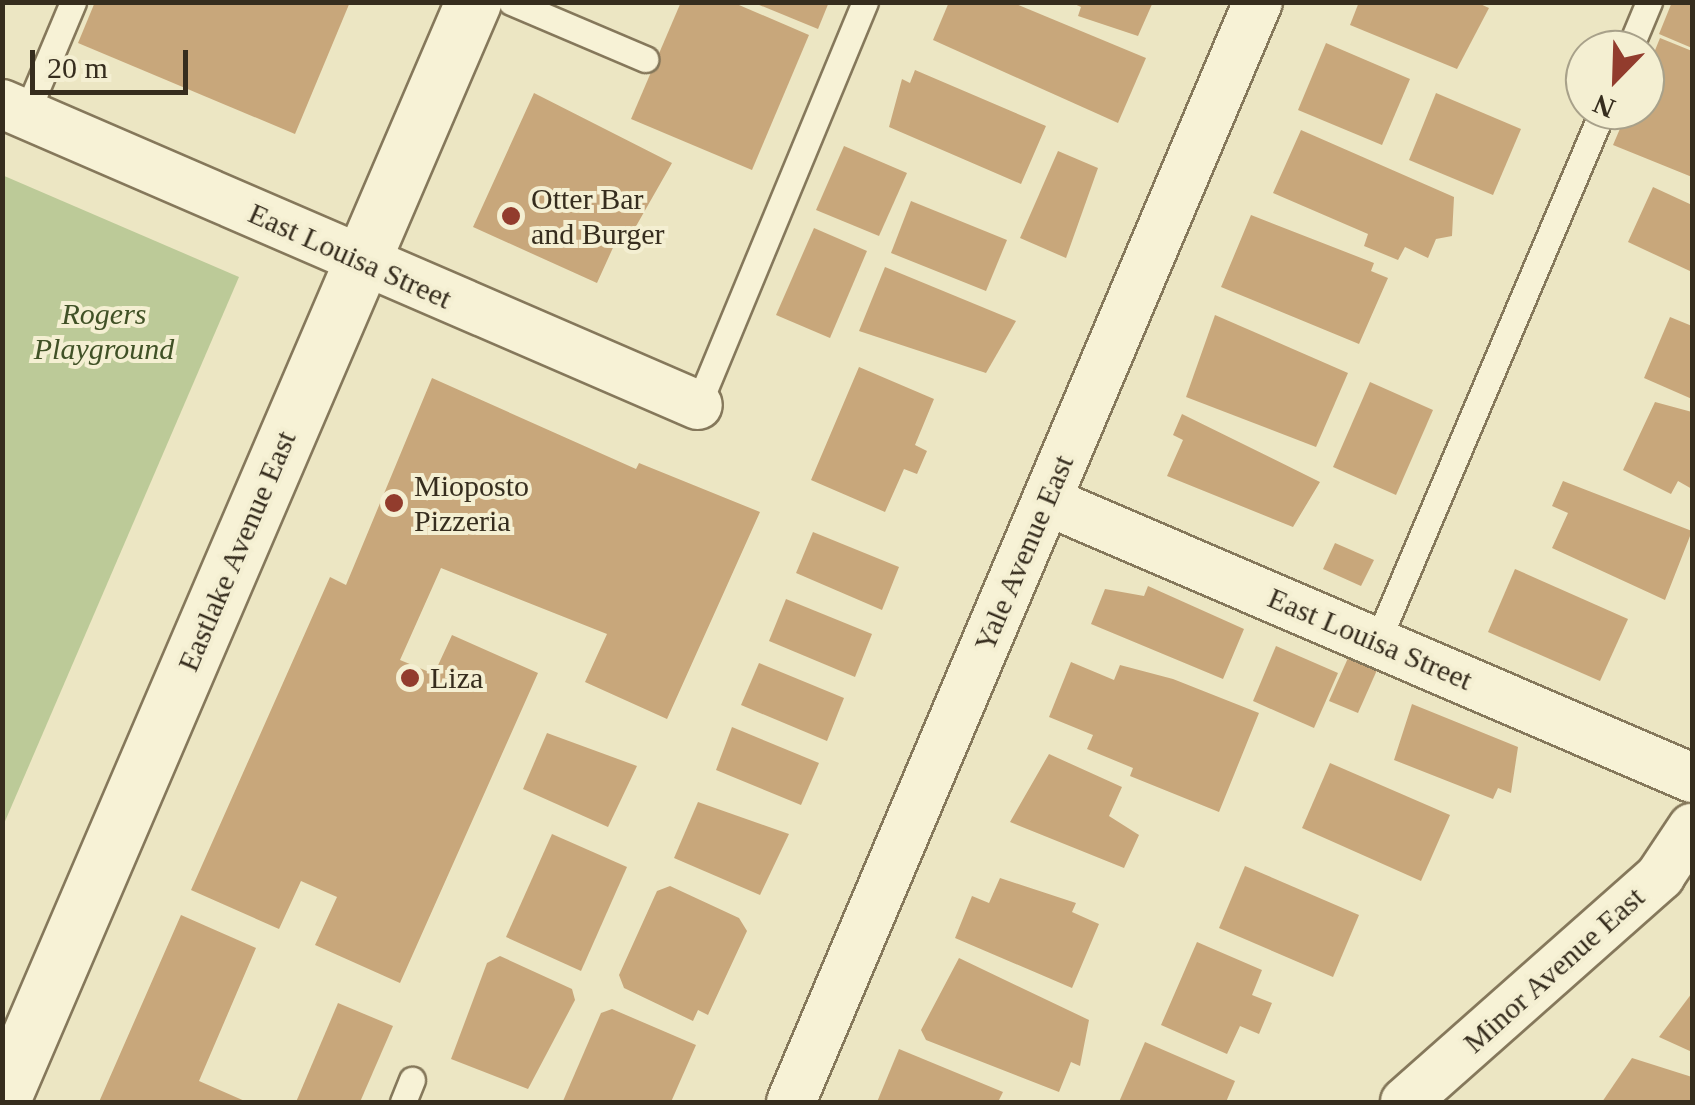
<!DOCTYPE html>
<style>
body{margin:0}
#map{position:relative;width:1695px;height:1105px;overflow:hidden;background:#ece6c3;font-family:Georgia,serif}
div>[style]{position:absolute}
.green>*{inset:0;background:#bcca98}
.building>*{inset:0;background:#c8a77b}
.roads{filter:drop-shadow(2px 0 #85785b) drop-shadow(-2px 0 #85785b) drop-shadow(0 2px #85785b) drop-shadow(0 -2px #85785b)}
.service>*{height:25px;margin:-12.5px;padding:0 12.5px;transform-origin:12.5px;border-radius:12.5px;background:#f7f2d6}
.minor>*{height:48px;margin:-24px;padding:0 24px;transform-origin:24px;border-radius:24px;background:#f7f2d6}
.secondary>*{height:55px;margin:-27.5px;padding:0 27.5px;transform-origin:27.5px;border-radius:27.5px;background:#f7f2d6}
.dots>*{width:28px;height:28px;translate:-50% -50%;box-sizing:border-box;border:5px solid #f4efd2;border-radius:50%}
span{translate:-50% -50%;white-space:nowrap;text-align:center;line-height:1.15;-webkit-text-stroke:8px #f4efd2;paint-order:stroke}
.poi-label{font-size:30px;color:#362d1e}
.left{translate:0 -50%;text-align:left}
.street-label{font-size:30px;color:#362d1e}
.park-label{font-size:30px;color:#405126;font-style:italic}
.frame{position:absolute;inset:0;border:5px solid #362d1e;pointer-events:none}
.north{position:absolute;left:1565px;top:30px;width:100px;height:100px;box-sizing:border-box;background:#f4efd2;border:2px solid #a8a18a;border-radius:50%;rotate:203deg;font-size:28px;font-weight:700;line-height:40px;text-align:center;color:#362d1e}
.north::after{content:'';display:block;margin:auto;width:35px;height:45px;background:#923c2d;clip-path:polygon(50% 0,100% 100%,50% 72%,0 100%)}
.scale{position:absolute;left:30px;top:50px;width:158px;height:45px;box-sizing:border-box;border:5px solid #362d1e;border-top:0;padding-left:12px;font-size:30px;line-height:35px;white-space:nowrap;color:#362d1e;-webkit-text-stroke:8px #f4efd2;paint-order:stroke}
</style>
<div id="map">
<div class="green">
<div style="clip-path:polygon(2px 175px,239px 277px,3px 826px,2px 826px)"></div>
</div>
<div class="building">
<div style="clip-path:polygon(95px 2px,350px 2px,295px 134px,78px 43px)"></div>
<div style="clip-path:polygon(681px 2px,732px 2px,809px 35px,752px 170px,631px 119px)"></div>
<div style="clip-path:polygon(752px 2px,829px 2px,818px 29px)"></div>
<div style="clip-path:polygon(949px 2px,1011px 2px,1146px 58px,1118px 123px,933px 40px)"></div>
<div style="clip-path:polygon(1070px 2px,1153px 2px,1138px 36px,1078px 16px,1081px 7px)"></div>
<div style="clip-path:polygon(1359px 2px,1476px 2px,1489px 8px,1457px 69px,1350px 25px)"></div>
<div style="clip-path:polygon(1672px 2px,1692px 2px,1692px 48px,1659px 34px)"></div>
<div style="clip-path:polygon(1660px 38px,1692px 51px,1692px 177px,1613px 145px,1628px 110px,1645px 110px,1645px 75px)"></div>
<div style="clip-path:polygon(1326px 43px,1410px 79px,1382px 145px,1298px 110px)"></div>
<div style="clip-path:polygon(915px 70px,1046px 126px,1021px 184px,889px 127px,902px 79px,910px 83px)"></div>
<div style="clip-path:polygon(534px 93px,672px 163px,631px 235px,621px 230px,597px 283px,473px 227px)"></div>
<div style="clip-path:polygon(1436px 93px,1521px 129px,1493px 195px,1409px 160px)"></div>
<div style="clip-path:polygon(1301px 130px,1454px 197px,1452px 236px,1436px 239px,1428px 258px,1405px 247px,1398px 260px,1364px 246px,1368px 234px,1273px 193px)"></div>
<div style="clip-path:polygon(844px 146px,907px 173px,879px 236px,816px 210px)"></div>
<div style="clip-path:polygon(1058px 151px,1098px 168px,1066px 258px,1020px 238px)"></div>
<div style="clip-path:polygon(1653px 187px,1692px 205px,1692px 272px,1628px 242px)"></div>
<div style="clip-path:polygon(911px 201px,1007px 240px,986px 291px,891px 253px)"></div>
<div style="clip-path:polygon(1251px 215px,1374px 263px,1371px 271px,1388px 278px,1359px 344px,1221px 287px)"></div>
<div style="clip-path:polygon(814px 228px,867px 251px,830px 338px,776px 315px)"></div>
<div style="clip-path:polygon(885px 267px,1016px 321px,986px 373px,859px 331px)"></div>
<div style="clip-path:polygon(1215px 315px,1348px 373px,1316px 447px,1186px 397px)"></div>
<div style="clip-path:polygon(1670px 317px,1692px 326px,1692px 399px,1644px 378px)"></div>
<div style="clip-path:polygon(859px 367px,934px 399px,915px 445px,927px 451px,917px 474px,904px 469px,885px 512px,811px 480px)"></div>
<div style="clip-path:polygon(432px 378px,636px 469px,639px 463px,760px 512px,667px 719px,585px 682px,607px 634px,441px 568px,400px 660px,434px 674px,452px 635px,538px 673px,400px 983px,315px 945px,337px 897px,301px 881px,279px 929px,191px 890px,330px 577px,346px 585px)"></div>
<div style="clip-path:polygon(1370px 382px,1433px 410px,1396px 495px,1333px 467px)"></div>
<div style="clip-path:polygon(1655px 402px,1692px 412px,1692px 489px,1678px 481px,1671px 494px,1623px 470px)"></div>
<div style="clip-path:polygon(1182px 414px,1320px 482px,1293px 527px,1167px 476px,1183px 440px,1173px 435px)"></div>
<div style="clip-path:polygon(1563px 481px,1692px 531px,1665px 600px,1552px 548px,1568px 513px,1552px 506px)"></div>
<div style="clip-path:polygon(813px 532px,899px 567px,882px 610px,796px 573px)"></div>
<div style="clip-path:polygon(1335px 543px,1374px 560px,1361px 586px,1323px 569px)"></div>
<div style="clip-path:polygon(1515px 569px,1628px 619px,1600px 681px,1488px 632px)"></div>
<div style="clip-path:polygon(1148px 586px,1244px 629px,1223px 679px,1091px 624px,1105px 589px,1144px 596px)"></div>
<div style="clip-path:polygon(786px 599px,872px 634px,855px 677px,769px 641px)"></div>
<div style="clip-path:polygon(1276px 646px,1338px 673px,1314px 728px,1253px 701px)"></div>
<div style="clip-path:polygon(1348px 658px,1377px 670px,1358px 713px,1329px 701px)"></div>
<div style="clip-path:polygon(1071px 662px,1114px 680px,1120px 665px,1173px 679px,1259px 713px,1219px 812px,1130px 776px,1133px 768px,1087px 749px,1093px 735px,1049px 717px)"></div>
<div style="clip-path:polygon(759px 663px,844px 698px,827px 741px,741px 705px)"></div>
<div style="clip-path:polygon(1412px 704px,1518px 747px,1511px 793px,1498px 788px,1493px 799px,1394px 760px)"></div>
<div style="clip-path:polygon(732px 727px,819px 763px,801px 805px,716px 770px)"></div>
<div style="clip-path:polygon(547px 733px,637px 766px,608px 827px,523px 789px)"></div>
<div style="clip-path:polygon(1049px 754px,1122px 787px,1109px 816px,1139px 835px,1124px 868px,1010px 822px)"></div>
<div style="clip-path:polygon(1330px 763px,1450px 815px,1421px 881px,1302px 828px)"></div>
<div style="clip-path:polygon(698px 802px,789px 834px,760px 895px,674px 858px)"></div>
<div style="clip-path:polygon(552px 834px,627px 867px,581px 971px,506px 937px)"></div>
<div style="clip-path:polygon(1245px 866px,1359px 915px,1333px 977px,1219px 928px)"></div>
<div style="clip-path:polygon(1000px 878px,1076px 903px,1072px 912px,1099px 924px,1072px 988px,955px 938px,972px 896px,989px 903px)"></div>
<div style="clip-path:polygon(670px 886px,739px 918px,747px 931px,708px 1015px,698px 1010px,693px 1021px,624px 988px,619px 975px,657px 891px)"></div>
<div style="clip-path:polygon(181px 915px,256px 948px,199px 1081px,247px 1102px,99px 1102px)"></div>
<div style="clip-path:polygon(1197px 942px,1262px 970px,1252px 995px,1272px 1003px,1259px 1034px,1240px 1026px,1227px 1054px,1161px 1025px)"></div>
<div style="clip-path:polygon(500px 956px,572px 989px,575px 1000px,528px 1089px,451px 1059px,487px 963px)"></div>
<div style="clip-path:polygon(959px 958px,1089px 1020px,1080px 1066px,1071px 1062px,1059px 1092px,926px 1040px,921px 1030px)"></div>
<div style="clip-path:polygon(1692px 993px,1692px 1052px,1659px 1037px)"></div>
<div style="clip-path:polygon(338px 1003px,393px 1026px,360px 1102px,296px 1102px)"></div>
<div style="clip-path:polygon(612px 1009px,696px 1045px,671px 1102px,563px 1101px,601px 1013px)"></div>
<div style="clip-path:polygon(1145px 1042px,1235px 1081px,1226px 1102px,1119px 1102px)"></div>
<div style="clip-path:polygon(899px 1049px,1003px 1092px,998px 1102px,877px 1102px)"></div>
<div style="clip-path:polygon(1632px 1058px,1692px 1077px,1692px 1102px,1602px 1102px)"></div>
</div>
<div class="roads">
<div class="service">
<div style="left:511px;top:2px;width:146px;rotate:23deg"></div>
<div style="left:1629px;top:50px;width:52px;rotate:-67.4deg"></div>
<div style="left:26px;top:114px;width:121px;rotate:-67.2deg"></div>
<div style="left:698px;top:405px;width:436px;rotate:-67.5deg"></div>
<div style="left:1377px;top:642px;width:578px;rotate:-66.98deg"></div>
<div style="left:403px;top:1102px;width:24px;rotate:-68deg"></div>
</div>
<div class="minor">
<div style="left:2px;top:104px;width:758px;rotate:23.39deg"></div>
<div style="left:1047px;top:501px;width:702px;rotate:23.24deg"></div>
<div style="left:791px;top:1102px;width:1195px;rotate:-67deg"></div>
<div style="left:1405px;top:1102px;width:341px;rotate:-41.5deg"></div>
<div style="left:1660px;top:876px;width:58px;rotate:-56.3deg"></div>
</div>
<div class="secondary">
<div style="left:2px;top:1100px;width:1195px;rotate:-66.78deg"></div>
</div>
</div>
<div class="dots">
<div style="left:511px;top:216px;background:#923c2d"></div>
<div style="left:394px;top:503px;background:#923c2d"></div>
<div style="left:410px;top:678px;background:#923c2d"></div>
</div>
<div class="poi-label">
<span class="left" style="left:531px;top:216px">Otter Bar<br>and Burger</span>
<span class="left" style="left:414px;top:503px">Mioposto<br>Pizzeria</span>
<span class="left" style="left:430px;top:678px">Liza</span>
</div>
<div class="street-label">
<span style="left:350px;top:256px;rotate:24deg">East Louisa Street</span>
<span style="left:237px;top:551px;rotate:-67deg">Eastlake Avenue East</span>
<span style="left:1024px;top:553px;rotate:-67deg">Yale Avenue East</span>
<span style="left:1370px;top:639px;rotate:23deg">East Louisa Street</span>
<span style="left:1554px;top:970px;rotate:-42deg">Minor Avenue East</span>
</div>
<div class="park-label">
<span style="left:104px;top:331px">Rogers<br>Playground</span>
</div>
<div class="frame"></div>
<div class="north">N</div>
<div class="scale">20 m</div>
</div>
